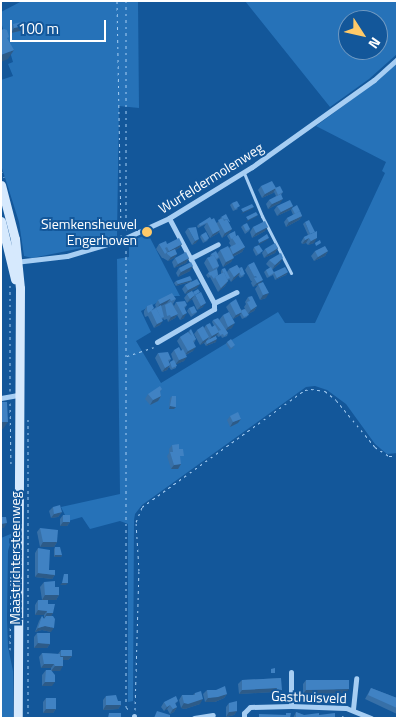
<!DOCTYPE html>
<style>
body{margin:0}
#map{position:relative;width:398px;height:719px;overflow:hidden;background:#13579a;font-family:"Titillium Web",sans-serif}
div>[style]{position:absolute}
.green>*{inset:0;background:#2672b8}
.path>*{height:1px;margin-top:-0.5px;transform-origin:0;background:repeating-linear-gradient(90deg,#a7cef3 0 2.5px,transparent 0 6.5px)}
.lane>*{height:3px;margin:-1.5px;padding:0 1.5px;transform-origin:1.5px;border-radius:1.5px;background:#a7cef3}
.street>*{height:5px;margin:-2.5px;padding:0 2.5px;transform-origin:2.5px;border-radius:2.5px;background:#a7cef3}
.secondary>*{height:9px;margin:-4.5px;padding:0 4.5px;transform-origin:4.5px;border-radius:4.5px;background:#d6e9fd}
.wall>*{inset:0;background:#3770a8}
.shaded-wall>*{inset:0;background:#2d5b88}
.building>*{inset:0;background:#4082c3}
.dots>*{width:14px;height:14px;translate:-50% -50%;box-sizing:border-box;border:2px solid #13579a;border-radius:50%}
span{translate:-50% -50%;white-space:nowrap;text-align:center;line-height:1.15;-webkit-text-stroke:4px #13579a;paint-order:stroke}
.street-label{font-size:14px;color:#fff}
.poi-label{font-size:14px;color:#fff}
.right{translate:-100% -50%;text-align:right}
.frame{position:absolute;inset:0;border:2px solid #fff;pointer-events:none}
.north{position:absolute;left:338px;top:10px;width:50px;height:50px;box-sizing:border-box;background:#13579a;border:1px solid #719ac2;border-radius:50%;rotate:125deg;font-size:14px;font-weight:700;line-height:20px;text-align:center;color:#fff}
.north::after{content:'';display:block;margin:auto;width:18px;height:22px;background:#ffca69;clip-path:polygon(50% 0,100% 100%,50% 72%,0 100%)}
.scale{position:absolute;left:10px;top:20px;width:96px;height:22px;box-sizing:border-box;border:2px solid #fff;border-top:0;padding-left:6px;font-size:15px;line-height:18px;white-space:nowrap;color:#fff;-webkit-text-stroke:4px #13579a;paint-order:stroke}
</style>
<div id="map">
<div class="green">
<div style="clip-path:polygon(22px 1px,138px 1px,139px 108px,119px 106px,117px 236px,102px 244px,32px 258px,24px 256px,19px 222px,1px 165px,1px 80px,13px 76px,8px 64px,13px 62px,1px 22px,1px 12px)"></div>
<div style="clip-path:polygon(evenodd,245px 1px,397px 1px,397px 54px,369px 79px,330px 107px,245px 1px,348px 20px,378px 20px,378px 50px,348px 50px,348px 20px)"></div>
<div style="clip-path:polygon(397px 63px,397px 453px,387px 454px,375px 444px,346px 404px,327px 390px,315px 386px,306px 387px,142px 505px,135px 514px,134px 520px,133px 701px,128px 702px,128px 524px,120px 521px,90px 529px,82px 517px,68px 521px,61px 507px,120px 494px,117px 259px,129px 257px,129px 242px,148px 234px,180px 296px,170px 296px,141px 311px,151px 332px,136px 341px,161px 383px,278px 312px,285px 323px,315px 323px,385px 173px,382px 171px,386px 162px,316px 126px,381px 78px)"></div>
<div style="clip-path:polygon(13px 533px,8px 551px,7px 619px,8px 647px,13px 671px,13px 718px,1px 718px,1px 538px)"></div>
</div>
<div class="path">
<div style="left:117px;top:1px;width:234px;rotate:89deg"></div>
<div style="left:1px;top:170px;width:8px;rotate:67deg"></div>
<div style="left:126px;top:230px;width:229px;rotate:-90deg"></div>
<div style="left:126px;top:244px;width:463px;rotate:90deg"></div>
<div style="left:126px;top:707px;width:6px;rotate:45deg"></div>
<div style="left:10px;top:285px;width:106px;rotate:90deg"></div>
<div style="left:127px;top:356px;width:28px;rotate:-18deg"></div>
<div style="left:10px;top:403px;width:61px;rotate:89.1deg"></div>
<div style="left:28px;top:419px;width:299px;rotate:90deg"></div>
<div style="left:10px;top:650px;width:86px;rotate:-89.3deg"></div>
<div style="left:135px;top:710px;width:139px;rotate:-88.4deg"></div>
<div style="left:139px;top:571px;width:49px;rotate:-93.5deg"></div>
<div style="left:136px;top:522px;width:16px;rotate:-68deg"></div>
<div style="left:142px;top:507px;width:201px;rotate:-35.7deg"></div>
<div style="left:305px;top:390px;width:6px;rotate:-9deg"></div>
<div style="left:311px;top:389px;width:14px;rotate:8deg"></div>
<div style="left:325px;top:391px;width:14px;rotate:39deg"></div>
<div style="left:336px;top:400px;width:61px;rotate:50.3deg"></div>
<div style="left:375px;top:447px;width:17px;rotate:33deg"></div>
<div style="left:389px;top:456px;width:8px"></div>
<div style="left:342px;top:718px;width:5px;rotate:-68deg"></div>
</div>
<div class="lane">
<div style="left:244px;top:173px;width:47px;rotate:67.3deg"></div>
<div style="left:262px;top:216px;width:64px;rotate:63deg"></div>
</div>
<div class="street">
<div style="left:191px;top:258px;width:30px;rotate:-27deg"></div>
<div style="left:15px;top:262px;width:52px;rotate:-6.6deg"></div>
<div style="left:67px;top:256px;width:56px;rotate:-16.5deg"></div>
<div style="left:121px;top:240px;width:53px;rotate:-24.6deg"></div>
<div style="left:169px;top:218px;width:97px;rotate:-31.6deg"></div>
<div style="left:252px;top:167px;width:150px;rotate:-35.5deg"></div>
<div style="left:374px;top:80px;width:31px;rotate:-42deg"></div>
<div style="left:214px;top:303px;width:25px;rotate:-26deg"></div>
<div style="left:157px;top:342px;width:66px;rotate:-30.1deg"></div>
<div style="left:214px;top:309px;width:6px;rotate:-90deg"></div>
<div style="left:214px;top:303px;width:96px;rotate:-117.9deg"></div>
<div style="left:1px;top:398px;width:17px;rotate:-10deg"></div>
<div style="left:291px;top:706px;width:34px;rotate:-90deg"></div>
<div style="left:353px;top:709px;width:31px;rotate:-84deg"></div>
<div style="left:134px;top:718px;width:2px;rotate:-90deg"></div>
<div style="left:194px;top:718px;width:19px;rotate:-9deg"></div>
<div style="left:244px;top:718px;width:5px;rotate:-90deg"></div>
<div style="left:244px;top:713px;width:8px;rotate:-45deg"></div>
<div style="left:250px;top:707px;width:41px;rotate:-1.4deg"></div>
<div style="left:291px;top:706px;width:55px;rotate:2.1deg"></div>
<div style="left:346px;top:708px;width:27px;rotate:22deg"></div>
</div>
<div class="secondary">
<div style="left:1px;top:185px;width:56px;rotate:75.5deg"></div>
<div style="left:15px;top:239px;width:49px;rotate:84.2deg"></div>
<div style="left:20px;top:288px;width:430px;rotate:90.3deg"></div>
<div style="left:1px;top:221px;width:60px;rotate:76.4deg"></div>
</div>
<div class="wall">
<div style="clip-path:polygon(13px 24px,24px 30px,11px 33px,10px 28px)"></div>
<div style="clip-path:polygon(261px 186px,276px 188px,283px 192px,281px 195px,280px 203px,268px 209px,266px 204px,269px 200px,276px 196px,274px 192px,273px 193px,262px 198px,258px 190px)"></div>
<div style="clip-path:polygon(232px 203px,238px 209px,233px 211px,230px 205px)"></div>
<div style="clip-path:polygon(277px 206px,293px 206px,290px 210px,277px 216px,274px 210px)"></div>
<div style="clip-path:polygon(292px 208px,300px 212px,302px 216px,299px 220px,286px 227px,284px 222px,287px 218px,293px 215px,291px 210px)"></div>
<div style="clip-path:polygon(221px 217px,229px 223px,232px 229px,229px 233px,222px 238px,219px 232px,217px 234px,210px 238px,204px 227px,206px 224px,198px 228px,197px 226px,199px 224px,212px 220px,217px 223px,220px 219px)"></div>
<div style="clip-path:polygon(305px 222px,314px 243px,308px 245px,306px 243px,302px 244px,301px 242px,304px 237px,308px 235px,303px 224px)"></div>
<div style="clip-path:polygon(243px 225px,250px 229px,249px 231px,245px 234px,241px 227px)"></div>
<div style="clip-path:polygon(253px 227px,265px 231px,252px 238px,250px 232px)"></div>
<div style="clip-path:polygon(188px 228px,196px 243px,192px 245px,185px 232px)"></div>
<div style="clip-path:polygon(229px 234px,236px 236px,245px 247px,242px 252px,233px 257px,231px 262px,223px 267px,219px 258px,217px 260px,219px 266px,217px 269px,218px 275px,221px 274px,221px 271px,222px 269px,227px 272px,229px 269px,237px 265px,244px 276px,240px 278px,238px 275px,231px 282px,229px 279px,225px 286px,218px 292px,210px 277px,208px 278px,206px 275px,209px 272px,204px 263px,207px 258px,210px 257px,210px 256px,211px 254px,217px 254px,220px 250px,229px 248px,231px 246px,229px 243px,230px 241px,227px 236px)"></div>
<div style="clip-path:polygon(201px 235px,209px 238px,207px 241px,203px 243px,200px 237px)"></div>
<div style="clip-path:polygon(159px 244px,182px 244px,179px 248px,175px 250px,177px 254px,174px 258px,168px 261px,163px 258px,162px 258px,156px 249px)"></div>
<div style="clip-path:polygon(254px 247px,261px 253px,256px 256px,253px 250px)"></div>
<div style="clip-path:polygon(278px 248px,275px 253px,264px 258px,262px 253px,265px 249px)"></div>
<div style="clip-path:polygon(315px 251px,328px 251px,325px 256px,314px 261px,311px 256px)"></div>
<div style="clip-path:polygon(175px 258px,189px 258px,186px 263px,174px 268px,172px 262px)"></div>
<div style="clip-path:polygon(269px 260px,280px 263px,272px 270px,274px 272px,288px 272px,286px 275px,275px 280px,273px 275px,267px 278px,264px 272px,266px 270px,270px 268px,266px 264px)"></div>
<div style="clip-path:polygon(248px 265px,260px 284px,266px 298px,260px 300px,255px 289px,258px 285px,253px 287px,251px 283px,252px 281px,251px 281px,245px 270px)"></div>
<div style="clip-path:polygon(179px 268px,190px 271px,178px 277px,176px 273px)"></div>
<div style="clip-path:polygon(192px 280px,191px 282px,197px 288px,185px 294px,182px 289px,185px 285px,190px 282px,176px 286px,174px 283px,176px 281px)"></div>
<div style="clip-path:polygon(192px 291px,203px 307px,197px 310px,192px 299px,187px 303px,184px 298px,187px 294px)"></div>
<div style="clip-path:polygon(248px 297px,257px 306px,254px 311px,248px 314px,247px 317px,242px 319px,240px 315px,233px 319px,226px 307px,230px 303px,242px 310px,245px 309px,244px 307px,246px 304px,245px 302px)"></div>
<div style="clip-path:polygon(176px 299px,173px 304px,174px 306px,176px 302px,187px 305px,185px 308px,184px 318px,180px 320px,177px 315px,175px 318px,168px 322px,167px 319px,164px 320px,163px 318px,160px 325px,154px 328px,148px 316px,145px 317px,144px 314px,144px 311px,147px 306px,152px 310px,156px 307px,155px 305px,158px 300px)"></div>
<div style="clip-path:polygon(189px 308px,197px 312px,195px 314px,191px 317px,187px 311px)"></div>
<div style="clip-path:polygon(223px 315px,232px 328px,226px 330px,228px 333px,227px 336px,222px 338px,221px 336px,218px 337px,217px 335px,216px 336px,216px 342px,206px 346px,204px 343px,205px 342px,200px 345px,194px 334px,197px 330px,204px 328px,206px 325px,212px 327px,214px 326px,212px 322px,213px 320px,219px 320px)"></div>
<div style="clip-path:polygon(189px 331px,196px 339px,194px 343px,193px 351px,186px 355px,184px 361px,176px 364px,176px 368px,171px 370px,169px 367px,167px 370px,162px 372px,155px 358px,158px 353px,171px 359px,169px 362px,169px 363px,173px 360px,171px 354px,174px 350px,181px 351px,182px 350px,177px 341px,180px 337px,188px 332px)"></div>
<div style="clip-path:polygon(227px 342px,234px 347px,230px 350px,226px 344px)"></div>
<div style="clip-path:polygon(162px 389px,160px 392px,161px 396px,158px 401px,150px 405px,145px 399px,148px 394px)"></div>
<div style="clip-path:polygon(172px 396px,174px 409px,169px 409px,170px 398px)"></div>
<div style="clip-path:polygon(230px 416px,238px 423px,230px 427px,227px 420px)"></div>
<div style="clip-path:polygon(172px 445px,180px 460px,181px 464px,178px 469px,171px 469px,167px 456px,169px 453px,169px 449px)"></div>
<div style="clip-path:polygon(53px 507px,62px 512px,58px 517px,51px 518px,49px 511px)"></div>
<div style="clip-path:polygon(63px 515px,70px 522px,67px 526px,60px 526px,60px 519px)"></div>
<div style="clip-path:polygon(40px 528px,57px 542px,54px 547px,40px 547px,37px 532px)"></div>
<div style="clip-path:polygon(55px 547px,62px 555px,61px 557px,54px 557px,54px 549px)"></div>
<div style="clip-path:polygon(38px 548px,49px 570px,55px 575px,52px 579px,35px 577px,35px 553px)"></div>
<div style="clip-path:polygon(44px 582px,55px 587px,59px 595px,56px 600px,42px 600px,40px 587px)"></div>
<div style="clip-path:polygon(38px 600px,48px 604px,53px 613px,51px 616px,51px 632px,42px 630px,35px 632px,39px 621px,42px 616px,44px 619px,45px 618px,44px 618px,44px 615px,35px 615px,35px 605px)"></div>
<div style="clip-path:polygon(37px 633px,50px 644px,47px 648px,34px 648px,34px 637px)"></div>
<div style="clip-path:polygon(61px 650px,72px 656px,68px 660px,63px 660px,60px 671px,51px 671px,51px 668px,41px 668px,39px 657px,42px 653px,58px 654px)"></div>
<div style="clip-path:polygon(46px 670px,52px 686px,42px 686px,42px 675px)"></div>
<div style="clip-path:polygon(281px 678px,279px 694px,274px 694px,274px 692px,239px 694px,238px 684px,242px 680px)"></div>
<div style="clip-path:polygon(306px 680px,346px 693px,303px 694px,303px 684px)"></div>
<div style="clip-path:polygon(371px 688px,397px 698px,397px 714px,365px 699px)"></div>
<div style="clip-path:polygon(207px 690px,227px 694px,224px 698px,215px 702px,205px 702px,203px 694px)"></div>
<div style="clip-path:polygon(195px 693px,200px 704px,185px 709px,181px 708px,179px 700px,182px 695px,193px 695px)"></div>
<div style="clip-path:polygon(106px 696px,118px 701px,121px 705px,118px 709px,103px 710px,103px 700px)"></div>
<div style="clip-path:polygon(46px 698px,56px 709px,53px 713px,43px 713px,43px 702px)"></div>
<div style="clip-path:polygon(178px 701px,175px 704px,177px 707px,174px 712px,170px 714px,167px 709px,164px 711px,161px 707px,164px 702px)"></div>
<div style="clip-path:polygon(229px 703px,237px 711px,234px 715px,226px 717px,226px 707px)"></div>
<div style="clip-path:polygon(296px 712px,304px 715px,335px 718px,293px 718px)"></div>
</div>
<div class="shaded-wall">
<div style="clip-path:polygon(27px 25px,24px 30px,11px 33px,14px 28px)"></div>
<div style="clip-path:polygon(14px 50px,8px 59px,1px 62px,1px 55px)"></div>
<div style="clip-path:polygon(276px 188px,273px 193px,262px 198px,265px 194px)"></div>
<div style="clip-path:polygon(283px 199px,280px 203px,268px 209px,272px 204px)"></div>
<div style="clip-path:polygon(293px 206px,290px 210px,277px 216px,281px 212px)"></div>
<div style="clip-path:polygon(254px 207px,252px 209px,241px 214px,243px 212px)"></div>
<div style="clip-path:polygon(258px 215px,256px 217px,246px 222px,248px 220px)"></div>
<div style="clip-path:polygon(302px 216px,299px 220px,286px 227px,289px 222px)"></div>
<div style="clip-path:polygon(268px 227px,265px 231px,252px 238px,256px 233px)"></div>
<div style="clip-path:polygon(232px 229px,229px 233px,222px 238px,225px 233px)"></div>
<div style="clip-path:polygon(220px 230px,217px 234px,210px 238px,213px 234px)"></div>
<div style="clip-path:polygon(269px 238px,267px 240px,258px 245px,259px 243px)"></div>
<div style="clip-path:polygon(309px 238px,306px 243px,302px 244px,305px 240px)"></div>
<div style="clip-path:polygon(317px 238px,314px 243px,308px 245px,311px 241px)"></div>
<div style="clip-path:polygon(199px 239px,196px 243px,192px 245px,195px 241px)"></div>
<div style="clip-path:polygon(182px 244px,179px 248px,167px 254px,166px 254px,169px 251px)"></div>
<div style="clip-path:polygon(245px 247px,242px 252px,230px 258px,233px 254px)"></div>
<div style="clip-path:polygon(278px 248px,275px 253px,264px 258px,268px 254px)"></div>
<div style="clip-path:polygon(328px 251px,325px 256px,314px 261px,318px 257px)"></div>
<div style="clip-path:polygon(177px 254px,174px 258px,168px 261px,171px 257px)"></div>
<div style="clip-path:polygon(189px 258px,186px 263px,174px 268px,178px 264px)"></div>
<div style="clip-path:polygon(234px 258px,231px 262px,223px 267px,226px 262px)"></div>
<div style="clip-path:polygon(283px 258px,280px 263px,272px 270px,275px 265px)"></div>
<div style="clip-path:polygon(193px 266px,190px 271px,178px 277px,181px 272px)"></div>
<div style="clip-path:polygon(241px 271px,238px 276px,231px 282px,234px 277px)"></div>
<div style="clip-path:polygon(288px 272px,286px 275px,275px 280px,277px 278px)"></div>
<div style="clip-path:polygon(192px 280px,190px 282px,176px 286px,178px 284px)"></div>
<div style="clip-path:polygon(263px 280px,260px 284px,253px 287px,257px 283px)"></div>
<div style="clip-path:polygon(228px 281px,225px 286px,218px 292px,221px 288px)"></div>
<div style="clip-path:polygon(200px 284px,197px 288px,185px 294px,188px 290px)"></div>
<div style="clip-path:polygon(269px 293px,266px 298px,260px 300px,263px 295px)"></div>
<div style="clip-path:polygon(195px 295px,192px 299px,187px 303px,190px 299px)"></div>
<div style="clip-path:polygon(170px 299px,167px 303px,157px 308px,160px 304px)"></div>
<div style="clip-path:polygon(206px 303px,203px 307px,197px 310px,201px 306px)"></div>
<div style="clip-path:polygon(257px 306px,254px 311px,248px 314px,251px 310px)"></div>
<div style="clip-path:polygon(242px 312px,239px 316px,233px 319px,236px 315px)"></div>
<div style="clip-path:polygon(187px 313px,184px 318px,180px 320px,183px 315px)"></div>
<div style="clip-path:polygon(178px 314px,175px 318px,168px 322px,171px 317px)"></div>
<div style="clip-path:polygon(163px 321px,160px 325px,154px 328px,157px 324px)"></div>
<div style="clip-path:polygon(235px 323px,232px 328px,225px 331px,228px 327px)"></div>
<div style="clip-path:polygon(219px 332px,216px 336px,209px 340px,212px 336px)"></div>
<div style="clip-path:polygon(209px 337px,206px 342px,200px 345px,203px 341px)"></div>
<div style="clip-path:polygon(217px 339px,216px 342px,206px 346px,207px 344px)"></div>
<div style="clip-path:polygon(196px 347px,193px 351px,185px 355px,188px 351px)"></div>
<div style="clip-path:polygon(187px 357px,184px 361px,175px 365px,179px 360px)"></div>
<div style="clip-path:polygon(170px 365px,167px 370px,162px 372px,165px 368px)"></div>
<div style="clip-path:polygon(161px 396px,158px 401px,150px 405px,153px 400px)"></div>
<div style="clip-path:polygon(170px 406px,176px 407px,174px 409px,169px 409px)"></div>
<div style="clip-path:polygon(241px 419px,238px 423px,230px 427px,233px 422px)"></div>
<div style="clip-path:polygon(1px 422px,8px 422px,3px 429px,1px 429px)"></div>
<div style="clip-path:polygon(181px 464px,178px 469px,171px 469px,174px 465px)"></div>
<div style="clip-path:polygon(62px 512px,58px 517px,51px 518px,54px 514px)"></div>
<div style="clip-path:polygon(63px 522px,70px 522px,67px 526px,60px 526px)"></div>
<div style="clip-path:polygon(7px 523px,4px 528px,1px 528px,1px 524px)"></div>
<div style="clip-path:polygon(43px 542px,57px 542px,54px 547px,40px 547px)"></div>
<div style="clip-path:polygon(55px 555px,62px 555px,61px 557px,54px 557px)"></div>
<div style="clip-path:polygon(38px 573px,55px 575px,52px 579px,35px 577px)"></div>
<div style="clip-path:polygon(62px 583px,68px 583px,66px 585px,60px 585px)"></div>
<div style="clip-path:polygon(45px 595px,59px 595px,56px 600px,42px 600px)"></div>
<div style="clip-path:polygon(38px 610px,47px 611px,44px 615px,35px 615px)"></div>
<div style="clip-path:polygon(47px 613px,53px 613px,50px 618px,44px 618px)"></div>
<div style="clip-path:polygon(45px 626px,54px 628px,51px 632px,42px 630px,35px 632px,38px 628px)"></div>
<div style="clip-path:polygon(38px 643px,50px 644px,47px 648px,34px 648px)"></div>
<div style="clip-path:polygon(61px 656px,72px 656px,68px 660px,58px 660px)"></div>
<div style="clip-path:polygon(44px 664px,54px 664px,51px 668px,41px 668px)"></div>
<div style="clip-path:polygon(55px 666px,63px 666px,60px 671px,51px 671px)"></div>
<div style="clip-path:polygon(45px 682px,55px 682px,52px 686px,42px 686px)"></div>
<div style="clip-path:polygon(277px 688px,274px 692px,239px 694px,242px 690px)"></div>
<div style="clip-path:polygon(349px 689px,346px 693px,303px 694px,306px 690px)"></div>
<div style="clip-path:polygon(277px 690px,282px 690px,279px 694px,274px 694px)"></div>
<div style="clip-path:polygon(227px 694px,224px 698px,215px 702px,205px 702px,208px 698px)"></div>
<div style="clip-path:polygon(203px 699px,200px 704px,185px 709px,181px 708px,184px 703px)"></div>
<div style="clip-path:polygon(106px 705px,121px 705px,118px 709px,103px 710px)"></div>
<div style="clip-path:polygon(170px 705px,167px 709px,164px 711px,167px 707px)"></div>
<div style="clip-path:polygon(177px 707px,174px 712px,170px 714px,173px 709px)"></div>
<div style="clip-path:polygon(46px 709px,56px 709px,53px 713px,43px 713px)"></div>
<div style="clip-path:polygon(237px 711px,234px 715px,226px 717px,229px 712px)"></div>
</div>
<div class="building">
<div style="clip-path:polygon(26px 21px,27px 25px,14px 28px,13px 24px)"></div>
<div style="clip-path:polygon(4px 29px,7px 30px,9px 37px,7px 38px,14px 50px,1px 55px,1px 30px)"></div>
<div style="clip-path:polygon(272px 181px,276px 188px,265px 194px,261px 186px)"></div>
<div style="clip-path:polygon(280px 186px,283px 192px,278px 195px,275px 188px)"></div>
<div style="clip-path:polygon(281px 194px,283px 199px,272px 204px,269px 200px)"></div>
<div style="clip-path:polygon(290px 200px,293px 206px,281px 212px,277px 206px)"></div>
<div style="clip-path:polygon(237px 201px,240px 206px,235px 209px,232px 203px)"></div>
<div style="clip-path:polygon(252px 204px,254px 207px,243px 212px,241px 209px)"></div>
<div style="clip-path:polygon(297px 205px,300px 211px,295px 214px,292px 208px)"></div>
<div style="clip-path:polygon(300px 211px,302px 216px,289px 222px,287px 218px)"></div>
<div style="clip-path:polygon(256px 212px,258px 215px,248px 220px,246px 217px)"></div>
<div style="clip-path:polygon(226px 214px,230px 222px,229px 222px,227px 219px,225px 220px,221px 217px)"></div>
<div style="clip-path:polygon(210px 217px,212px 220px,200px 226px,199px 224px)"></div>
<div style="clip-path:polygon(214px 218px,220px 230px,213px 234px,207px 222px)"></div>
<div style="clip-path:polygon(223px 218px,224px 221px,227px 219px,232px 229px,225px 233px,218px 220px)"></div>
<div style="clip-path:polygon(309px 220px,315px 232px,310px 234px,305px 222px)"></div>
<div style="clip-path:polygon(265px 221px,268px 227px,256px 233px,253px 227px)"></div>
<div style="clip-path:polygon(247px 223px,250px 229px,246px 231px,243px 225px)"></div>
<div style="clip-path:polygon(196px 227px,199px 239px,195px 241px,188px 228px)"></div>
<div style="clip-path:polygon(235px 231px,236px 236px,231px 239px,229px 234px)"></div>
<div style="clip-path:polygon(317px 231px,317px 238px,311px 241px,309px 238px,305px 240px,304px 237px)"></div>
<div style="clip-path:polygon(206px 232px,209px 238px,205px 241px,201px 235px)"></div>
<div style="clip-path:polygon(267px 234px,269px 238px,259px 243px,258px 240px)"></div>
<div style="clip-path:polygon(238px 235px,245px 247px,233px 254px,230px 247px,236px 244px,232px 238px)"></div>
<div style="clip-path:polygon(179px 238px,182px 244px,169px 251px,167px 247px,165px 248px,167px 252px,165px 254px,159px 244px,166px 241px,167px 244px)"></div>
<div style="clip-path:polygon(320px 240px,321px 243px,316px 246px,315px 243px)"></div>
<div style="clip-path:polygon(275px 243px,278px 248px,268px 254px,265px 249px)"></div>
<div style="clip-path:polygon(259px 245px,263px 251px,258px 254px,254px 247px)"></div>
<div style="clip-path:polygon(228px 246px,234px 258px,226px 262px,220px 250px)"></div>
<div style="clip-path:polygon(325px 246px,328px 251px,318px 257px,315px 251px)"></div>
<div style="clip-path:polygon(175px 249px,177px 254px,171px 257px,166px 253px)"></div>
<div style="clip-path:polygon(216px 251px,219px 257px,216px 259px,214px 255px,212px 256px,211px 254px)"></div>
<div style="clip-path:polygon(186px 252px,189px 258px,178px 264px,175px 258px)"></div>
<div style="clip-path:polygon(281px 253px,283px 258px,275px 265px,269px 260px)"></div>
<div style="clip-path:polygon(214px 255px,219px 266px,213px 269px,207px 258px)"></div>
<div style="clip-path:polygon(191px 262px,193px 266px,181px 272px,179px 268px)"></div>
<div style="clip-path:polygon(254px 262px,263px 280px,257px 283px,254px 278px,257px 277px,254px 276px,248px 265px)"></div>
<div style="clip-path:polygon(237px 265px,241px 271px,234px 277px,229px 269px)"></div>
<div style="clip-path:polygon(242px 267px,245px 274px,241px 276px,239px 272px,241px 271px,239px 268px)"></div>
<div style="clip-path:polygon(271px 267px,274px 273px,269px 276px,266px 270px)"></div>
<div style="clip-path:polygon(285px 267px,288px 272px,277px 278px,274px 272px)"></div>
<div style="clip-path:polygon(225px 268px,230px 278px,227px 279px,224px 272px,223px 273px,222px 269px)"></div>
<div style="clip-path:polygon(217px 269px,218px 275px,215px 277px,214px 279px,211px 275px,210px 276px,208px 273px)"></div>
<div style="clip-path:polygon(224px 272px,228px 281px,221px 288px,215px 277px)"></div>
<div style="clip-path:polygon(190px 276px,192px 280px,178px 284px,176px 281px)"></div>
<div style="clip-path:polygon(197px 279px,200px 284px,188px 290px,185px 285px)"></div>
<div style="clip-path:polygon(263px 282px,269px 293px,263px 295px,258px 284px)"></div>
<div style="clip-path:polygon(198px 289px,200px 292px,195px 295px,193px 292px)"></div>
<div style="clip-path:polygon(192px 291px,195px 295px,201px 292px,206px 303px,201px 306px,195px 295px,190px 299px,187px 294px)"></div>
<div style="clip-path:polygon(172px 293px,176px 299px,171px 301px,170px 299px,160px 304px,158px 300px)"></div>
<div style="clip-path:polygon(252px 296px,257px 306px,251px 310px,247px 302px,250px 301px,248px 297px)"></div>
<div style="clip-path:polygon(236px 299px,242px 312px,236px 315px,230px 303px)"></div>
<div style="clip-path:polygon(185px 301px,187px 305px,184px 307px,187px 313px,183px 315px,176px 302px)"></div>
<div style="clip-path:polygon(171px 302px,178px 314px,171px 317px,170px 315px,167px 316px,165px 305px)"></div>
<div style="clip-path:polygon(152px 304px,154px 308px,151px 311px,156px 308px,163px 321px,157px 324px,151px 311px,148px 313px,147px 310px,147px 306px)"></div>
<div style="clip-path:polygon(161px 305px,164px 317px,161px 318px,156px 308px)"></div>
<div style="clip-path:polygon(194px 306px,197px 312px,192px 314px,189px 308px)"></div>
<div style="clip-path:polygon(245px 309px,249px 315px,244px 317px,241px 312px,242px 312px,242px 310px)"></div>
<div style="clip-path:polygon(229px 312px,235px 323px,228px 327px,223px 315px)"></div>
<div style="clip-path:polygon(218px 318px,228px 333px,224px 336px,223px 334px,220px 335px,218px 331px,221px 330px,213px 320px)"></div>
<div style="clip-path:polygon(210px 323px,212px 327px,215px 325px,219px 332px,212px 336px,206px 325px)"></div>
<div style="clip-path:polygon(203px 326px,209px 337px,203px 341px,197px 330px)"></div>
<div style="clip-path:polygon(191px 329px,196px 339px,193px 341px,196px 347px,188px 351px,180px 337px,188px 332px,192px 336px,189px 331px)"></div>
<div style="clip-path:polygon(216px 336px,217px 339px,207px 344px,206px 341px)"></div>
<div style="clip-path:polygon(231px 339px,235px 345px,231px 348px,227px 342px)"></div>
<div style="clip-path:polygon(179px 347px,181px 351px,183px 349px,187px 357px,179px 360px,174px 350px)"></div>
<div style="clip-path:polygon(168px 352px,171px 359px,168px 360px,170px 365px,165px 368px,158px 353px)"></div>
<div style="clip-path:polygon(174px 360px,177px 366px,172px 368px,170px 362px)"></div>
<div style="clip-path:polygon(160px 386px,162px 389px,160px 391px,161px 396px,153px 400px,148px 394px)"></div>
<div style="clip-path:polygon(172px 396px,176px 396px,176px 407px,170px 406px)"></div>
<div style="clip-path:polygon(1px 402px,7px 402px,8px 422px,1px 422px)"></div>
<div style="clip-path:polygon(238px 412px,241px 419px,233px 422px,230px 416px)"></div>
<div style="clip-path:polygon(179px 444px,179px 449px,183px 449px,184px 456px,180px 456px,181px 464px,174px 465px,170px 452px,173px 452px,172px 445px)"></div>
<div style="clip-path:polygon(1px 493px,2px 493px,2px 509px,1px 509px)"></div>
<div style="clip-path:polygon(60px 505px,62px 512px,54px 514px,53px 507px)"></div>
<div style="clip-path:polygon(63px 515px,70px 515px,70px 522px,63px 522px)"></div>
<div style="clip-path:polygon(1px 517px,6px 517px,7px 523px,1px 524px)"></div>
<div style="clip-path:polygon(40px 528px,58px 530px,57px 542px,43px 542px)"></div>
<div style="clip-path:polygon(55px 547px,60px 547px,62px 555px,55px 555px)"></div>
<div style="clip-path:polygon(38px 548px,50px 550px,49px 570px,55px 570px,55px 575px,38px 573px)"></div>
<div style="clip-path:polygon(64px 574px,68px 574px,68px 583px,62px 583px)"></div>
<div style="clip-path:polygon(55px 581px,55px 587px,59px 587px,59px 595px,45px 595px,44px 582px)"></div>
<div style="clip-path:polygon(38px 600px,48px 600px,48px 604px,55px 604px,53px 613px,47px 613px,47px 611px,38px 610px)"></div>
<div style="clip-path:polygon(42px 616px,44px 619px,46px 616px,53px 616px,55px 619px,54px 628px,45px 626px,38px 628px)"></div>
<div style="clip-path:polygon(37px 633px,50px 633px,50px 644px,38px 643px)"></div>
<div style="clip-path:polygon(61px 650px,72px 650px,72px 656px,61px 656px)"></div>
<div style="clip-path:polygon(42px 653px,60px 654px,60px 657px,63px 657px,63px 666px,55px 666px,54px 664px,44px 664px)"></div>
<div style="clip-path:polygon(275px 668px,275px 673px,271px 673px,271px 669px)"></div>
<div style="clip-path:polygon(46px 670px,51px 670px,55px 675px,55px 682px,45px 682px)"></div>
<div style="clip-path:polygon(281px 678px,282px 690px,277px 690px,277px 688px,242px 690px,242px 680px)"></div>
<div style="clip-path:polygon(306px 680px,349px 680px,349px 689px,306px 690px)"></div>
<div style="clip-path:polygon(225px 686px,227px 694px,218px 697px,208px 698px,207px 690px,216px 690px)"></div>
<div style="clip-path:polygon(371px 688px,397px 698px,397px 708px,368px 695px)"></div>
<div style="clip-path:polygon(201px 691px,203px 699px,188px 704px,184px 703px,182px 695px,195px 695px,195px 693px)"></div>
<div style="clip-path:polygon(116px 695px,118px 701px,121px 701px,121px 705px,106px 705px,106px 696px)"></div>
<div style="clip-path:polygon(176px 696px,178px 701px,175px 703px,177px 707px,173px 709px,170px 705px,167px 707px,164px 702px)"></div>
<div style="clip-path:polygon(46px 698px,56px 698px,56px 709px,46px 709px)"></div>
<div style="clip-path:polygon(237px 701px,237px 711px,229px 712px,229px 703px)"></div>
<div style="clip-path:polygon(157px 711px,170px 715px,170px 718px,154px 718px)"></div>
<div style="clip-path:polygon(296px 712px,304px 715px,319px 713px,319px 715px,335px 713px,335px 718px,296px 718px)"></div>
<div style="clip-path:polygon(109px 713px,121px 713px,121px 718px,108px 718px)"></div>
<div style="clip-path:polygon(286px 713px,291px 713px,290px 718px,259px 718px,259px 714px,286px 715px)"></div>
</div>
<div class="dots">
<div style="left:147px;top:232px;background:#ffca69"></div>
</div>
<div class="street-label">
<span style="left:211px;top:178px;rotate:-32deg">Wurfeldermolenweg</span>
<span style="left:15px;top:558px;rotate:-90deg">Maastrichtersteenweg</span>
<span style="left:309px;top:697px;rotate:2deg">Gasthuisveld</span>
</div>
<div class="poi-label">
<span class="right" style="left:137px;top:232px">Siemkensheuvel<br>Engerhoven</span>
</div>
<div class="frame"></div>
<div class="north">N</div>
<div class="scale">100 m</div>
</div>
